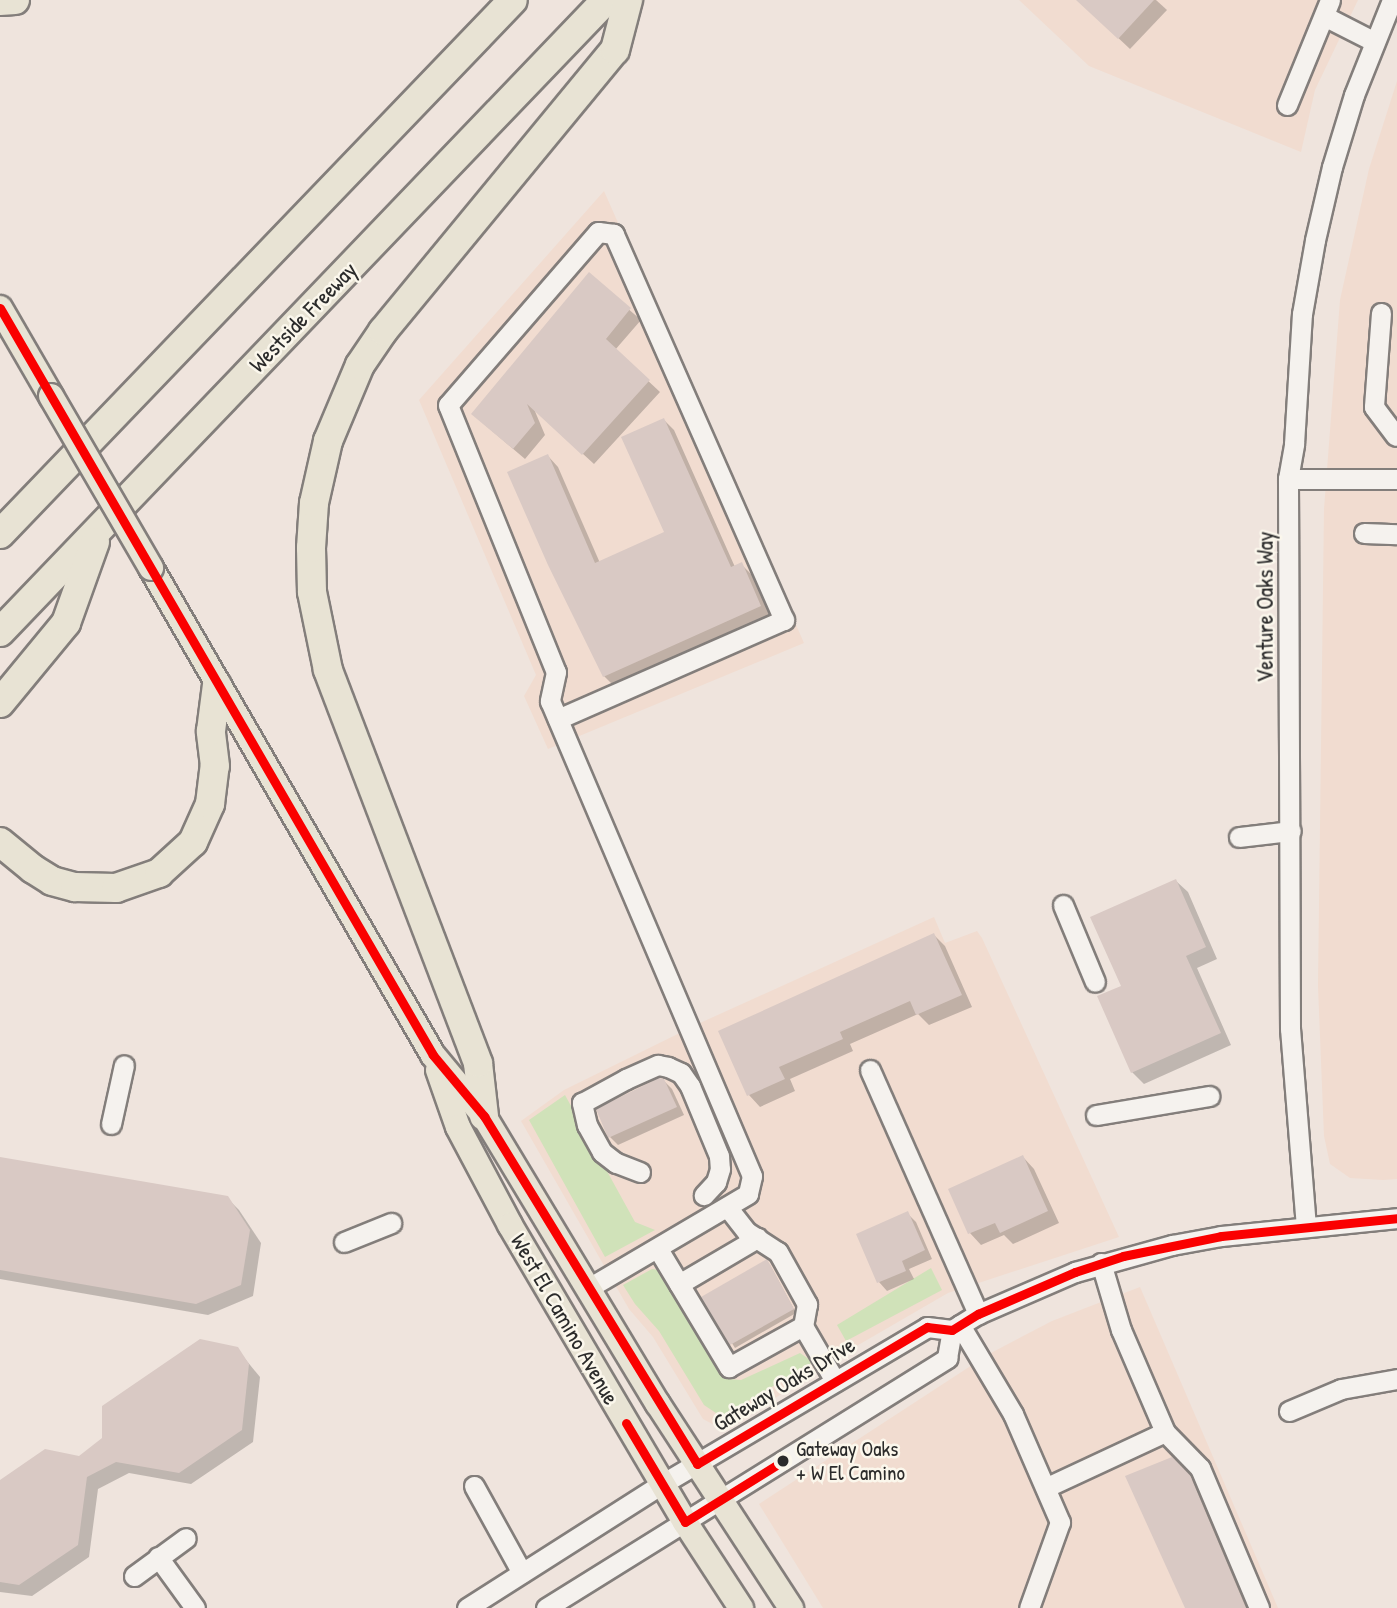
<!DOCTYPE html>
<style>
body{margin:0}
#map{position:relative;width:1397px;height:1608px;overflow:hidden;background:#efe4dd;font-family:"Patrick Hand",sans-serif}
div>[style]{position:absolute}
.built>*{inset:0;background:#f1dcd0}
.green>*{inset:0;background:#d0e2b9}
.shadow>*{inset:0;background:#0003}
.building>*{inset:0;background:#d9c9c4}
.roads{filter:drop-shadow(2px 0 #837e7b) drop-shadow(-2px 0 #837e7b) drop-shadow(0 2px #837e7b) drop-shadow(0 -2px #837e7b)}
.minor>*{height:19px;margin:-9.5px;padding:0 9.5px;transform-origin:9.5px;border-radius:9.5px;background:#f5f2ee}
.major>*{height:24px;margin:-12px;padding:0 12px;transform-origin:12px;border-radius:12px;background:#e8e3d4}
.highway>*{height:28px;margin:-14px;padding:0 14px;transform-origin:14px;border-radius:14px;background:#e8e3d4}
.bridges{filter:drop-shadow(2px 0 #837e7b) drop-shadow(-2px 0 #837e7b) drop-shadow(0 2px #837e7b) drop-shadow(0 -2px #837e7b)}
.major-bridge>*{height:24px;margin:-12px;padding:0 12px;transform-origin:12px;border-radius:12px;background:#e8e3d4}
.bus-1>*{height:9px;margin:-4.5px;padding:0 4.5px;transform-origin:4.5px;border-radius:4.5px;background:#fa0000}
.dots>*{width:19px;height:19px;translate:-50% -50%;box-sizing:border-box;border:4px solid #fbf7ec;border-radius:50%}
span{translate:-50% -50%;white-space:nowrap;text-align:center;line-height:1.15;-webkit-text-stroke:5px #fbf7ec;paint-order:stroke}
.bus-label{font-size:21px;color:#2b2b2b}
.left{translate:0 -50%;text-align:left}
.street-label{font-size:23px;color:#2b2b2b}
</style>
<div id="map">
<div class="built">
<div style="clip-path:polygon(1019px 0,1358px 0,1315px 90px,1301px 152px,1089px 66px)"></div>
<div style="clip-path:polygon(1397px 81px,1397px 1179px,1383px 1180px,1350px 1178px,1330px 1164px,1324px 1136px,1318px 986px,1324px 509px,1340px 300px,1369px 169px)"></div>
<div style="clip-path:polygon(604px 191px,804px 643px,548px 749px,524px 696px,536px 675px,419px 400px)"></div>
<div style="clip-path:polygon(934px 917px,945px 943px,977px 931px,982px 938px,1119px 1237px,948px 1293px,841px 1355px,737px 1423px,718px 1427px,703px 1419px,653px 1337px,629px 1309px,521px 1121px,564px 1090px,700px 1023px)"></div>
<div style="clip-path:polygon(1140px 1287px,1278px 1608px,823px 1608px,759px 1504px,989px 1354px,1052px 1321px)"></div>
</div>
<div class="green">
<div style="clip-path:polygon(565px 1095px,635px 1222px,655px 1230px,605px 1257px,529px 1120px)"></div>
<div style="clip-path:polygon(931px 1268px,942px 1290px,846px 1341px,837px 1325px)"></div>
<div style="clip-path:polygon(652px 1269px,661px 1270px,669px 1278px,729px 1379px,741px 1380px,800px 1353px,813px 1362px,722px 1417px,704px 1405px,659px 1331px,635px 1304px,623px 1285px)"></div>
</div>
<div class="shadow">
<div style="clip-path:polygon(1078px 0,1156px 0,1167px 10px,1130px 49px)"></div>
<div style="clip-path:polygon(589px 275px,641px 320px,615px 350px,660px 392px,594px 464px,534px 409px,545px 435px,525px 459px,484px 424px)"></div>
<div style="clip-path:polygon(664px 420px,674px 430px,735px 567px,741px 564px,752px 575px,770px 616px,615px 687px,604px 676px,548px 456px,558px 467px,600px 563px,666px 533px)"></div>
<div style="clip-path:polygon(1176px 881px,1188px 892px,1217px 959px,1197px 968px,1231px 1045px,1144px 1084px,1132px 1072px,1123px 987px)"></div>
<div style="clip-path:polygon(934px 935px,945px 946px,972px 1007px,929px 1025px,918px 1014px,850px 1044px,853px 1051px,790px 1079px,795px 1091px,760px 1107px,749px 1095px,720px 1032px)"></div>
<div style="clip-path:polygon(663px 1080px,672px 1089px,684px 1115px,618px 1145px,610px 1137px)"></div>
<div style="clip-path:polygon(1023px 1157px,1034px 1169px,1059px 1223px,1013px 1244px,1004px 1235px,981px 1245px,970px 1233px,950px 1190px)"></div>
<div style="clip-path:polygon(0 1158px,227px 1198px,239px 1210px,261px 1243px,253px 1296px,208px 1315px,0 1279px)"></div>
<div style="clip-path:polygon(907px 1213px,916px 1222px,932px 1259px,909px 1269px,914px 1279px,887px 1291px,879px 1282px,858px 1235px)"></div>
<div style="clip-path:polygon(770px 1265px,796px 1313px,735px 1348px,704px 1298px)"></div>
<div style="clip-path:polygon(237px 1349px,260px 1377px,253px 1442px,191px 1484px,129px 1473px,98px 1489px,89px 1557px,32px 1596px,0 1592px,0 1483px,79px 1458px)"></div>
<div style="clip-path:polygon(1172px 1459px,1201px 1489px,1251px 1608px,1187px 1608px)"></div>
</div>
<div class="building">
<div style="clip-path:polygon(1076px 0,1154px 0,1118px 39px)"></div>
<div style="clip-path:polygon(589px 272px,631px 308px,606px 339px,650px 380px,582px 455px,527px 404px,535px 423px,513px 449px,471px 414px)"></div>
<div style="clip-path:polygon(664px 418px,731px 567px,742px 562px,761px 606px,603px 677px,548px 565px,507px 472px,548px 454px,595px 563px,664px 532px,621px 437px)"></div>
<div style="clip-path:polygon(1176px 879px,1206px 947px,1186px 956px,1221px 1033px,1131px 1073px,1097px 996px,1121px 986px,1090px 917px)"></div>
<div style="clip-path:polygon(934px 933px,962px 995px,916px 1015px,910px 1001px,840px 1032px,843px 1039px,779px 1067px,785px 1079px,747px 1096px,718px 1031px)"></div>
<div style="clip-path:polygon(659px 1078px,664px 1079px,677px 1107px,608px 1138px,596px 1109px)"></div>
<div style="clip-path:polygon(1023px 1155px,1048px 1211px,1000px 1233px,995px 1223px,968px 1234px,948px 1189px)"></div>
<div style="clip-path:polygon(0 1157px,228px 1196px,250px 1230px,241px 1285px,196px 1304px,0 1270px)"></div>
<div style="clip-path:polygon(908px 1211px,925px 1250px,902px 1261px,906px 1271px,877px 1283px,856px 1234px)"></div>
<div style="clip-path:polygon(767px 1259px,794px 1309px,730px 1345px,701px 1297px)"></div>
<div style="clip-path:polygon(200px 1339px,238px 1347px,249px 1364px,242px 1430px,179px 1473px,116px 1462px,87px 1477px,78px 1545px,19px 1585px,0 1582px,0 1480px,45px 1449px,79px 1456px,102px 1438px,102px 1406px)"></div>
<div style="clip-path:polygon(1172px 1457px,1190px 1475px,1246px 1608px,1185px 1608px,1125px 1476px)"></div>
</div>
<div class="roads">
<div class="minor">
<div style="left:1324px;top:16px;width:57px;rotate:27deg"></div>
<div style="left:1287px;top:105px;width:113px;rotate:-67.7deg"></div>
<div style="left:1381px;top:313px;width:94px;rotate:94.3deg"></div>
<div style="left:1374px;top:407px;width:36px;rotate:53deg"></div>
<div style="left:1288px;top:479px;width:109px"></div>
<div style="left:1364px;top:533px;width:33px;rotate:2deg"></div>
<div style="left:558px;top:719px;width:247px;rotate:-23.7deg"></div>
<div style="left:784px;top:620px;width:422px;rotate:-113.8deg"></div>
<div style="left:614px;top:234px;width:16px;rotate:-173deg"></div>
<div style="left:598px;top:232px;width:229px;rotate:130.9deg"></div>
<div style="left:448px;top:405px;width:288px;rotate:68deg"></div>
<div style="left:556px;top:672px;width:30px;rotate:102deg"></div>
<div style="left:550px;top:701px;width:516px;rotate:66.96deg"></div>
<div style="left:752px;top:1176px;width:18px;rotate:103deg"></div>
<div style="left:748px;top:1194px;width:183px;rotate:149.5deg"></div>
<div style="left:1239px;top:837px;width:52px;rotate:-6.6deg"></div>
<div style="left:1063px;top:905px;width:83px;rotate:67.4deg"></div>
<div style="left:870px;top:1070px;width:267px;rotate:66.1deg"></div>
<div style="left:1096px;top:1115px;width:115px;rotate:-9.5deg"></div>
<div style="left:111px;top:1124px;width:60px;rotate:-77.6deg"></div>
<div style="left:640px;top:1172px;width:26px;rotate:-159deg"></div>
<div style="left:616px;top:1163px;width:18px;rotate:-142deg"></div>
<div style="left:602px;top:1152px;width:31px;rotate:-119deg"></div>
<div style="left:587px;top:1125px;width:23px;rotate:-103deg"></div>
<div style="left:582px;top:1103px;width:50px;rotate:-28.6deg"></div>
<div style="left:626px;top:1079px;width:35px;rotate:-24deg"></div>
<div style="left:658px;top:1065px;width:10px;rotate:11deg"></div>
<div style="left:668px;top:1067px;width:14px;rotate:25deg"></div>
<div style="left:681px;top:1073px;width:16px;rotate:55deg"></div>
<div style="left:690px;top:1086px;width:76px;rotate:67.5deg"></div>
<div style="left:719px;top:1156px;width:13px;rotate:86deg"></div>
<div style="left:720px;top:1169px;width:14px;rotate:107deg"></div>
<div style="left:716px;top:1182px;width:18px;rotate:133deg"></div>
<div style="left:728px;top:1208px;width:31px;rotate:52deg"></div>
<div style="left:747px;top:1232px;width:37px;rotate:33deg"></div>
<div style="left:778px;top:1252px;width:60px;rotate:60.9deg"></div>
<div style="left:807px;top:1304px;width:22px;rotate:100deg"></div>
<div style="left:803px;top:1326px;width:64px;rotate:59.8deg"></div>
<div style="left:1306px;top:1227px;width:199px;rotate:-94.6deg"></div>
<div style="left:1290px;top:1029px;width:550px;rotate:-90.21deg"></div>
<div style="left:1288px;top:479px;width:36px;rotate:-80deg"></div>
<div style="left:1294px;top:444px;width:130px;rotate:-86.5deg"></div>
<div style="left:1302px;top:314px;width:75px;rotate:-80deg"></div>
<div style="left:1315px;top:240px;width:75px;rotate:-76.9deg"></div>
<div style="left:1332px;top:167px;width:75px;rotate:-73deg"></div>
<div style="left:1354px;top:95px;width:102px;rotate:-68.2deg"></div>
<div style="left:344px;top:1242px;width:51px;rotate:-22deg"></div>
<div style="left:658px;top:1249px;width:138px;rotate:59deg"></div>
<div style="left:729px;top:1367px;width:85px;rotate:-29deg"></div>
<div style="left:679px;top:1284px;width:91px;rotate:-30.5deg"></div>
<div style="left:960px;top:1325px;width:104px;rotate:59.2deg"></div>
<div style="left:1013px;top:1414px;width:118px;rotate:66.5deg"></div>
<div style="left:1060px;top:1522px;width:91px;rotate:109.8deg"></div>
<div style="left:1289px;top:1411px;width:56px;rotate:-22.9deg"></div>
<div style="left:1341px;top:1389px;width:57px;rotate:-10.1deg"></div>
<div style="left:1165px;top:1432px;width:50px;rotate:45.8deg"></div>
<div style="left:1200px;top:1468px;width:152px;rotate:67.1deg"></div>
<div style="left:474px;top:1486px;width:99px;rotate:61.1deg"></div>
<div style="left:1047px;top:1487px;width:130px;rotate:-25deg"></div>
<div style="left:1165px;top:1432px;width:111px;rotate:-113.3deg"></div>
<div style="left:1121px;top:1330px;width:70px;rotate:-106.6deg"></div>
<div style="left:158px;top:1557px;width:63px;rotate:54deg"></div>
<div style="left:134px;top:1576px;width:64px;rotate:-36.2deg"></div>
<div style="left:467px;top:1608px;width:231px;rotate:-32.5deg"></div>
<div style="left:662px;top:1484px;width:308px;rotate:-30.6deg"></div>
<div style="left:927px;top:1327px;width:25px;rotate:7deg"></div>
<div style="left:952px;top:1330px;width:31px;rotate:-32deg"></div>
<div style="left:978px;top:1314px;width:106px;rotate:-23.4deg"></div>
<div style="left:1075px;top:1272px;width:101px;rotate:-15.6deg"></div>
<div style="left:1172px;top:1245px;width:50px;rotate:-10.4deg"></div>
<div style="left:1221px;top:1236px;width:177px;rotate:-5.8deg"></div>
<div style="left:546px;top:1608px;width:473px;rotate:-31.9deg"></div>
<div style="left:947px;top:1358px;width:28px;rotate:-80deg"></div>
</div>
<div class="major">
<div style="left:0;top:308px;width:102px;rotate:59.9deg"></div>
<div style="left:151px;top:568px;width:563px;rotate:59.93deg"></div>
<div style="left:433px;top:1055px;width:80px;rotate:50.1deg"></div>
<div style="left:484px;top:1116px;width:336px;rotate:58.9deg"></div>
<div style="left:658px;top:1404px;width:244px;rotate:56.9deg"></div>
<div style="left:438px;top:1070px;width:60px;rotate:70.7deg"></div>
<div style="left:458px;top:1127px;width:111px;rotate:62deg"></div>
<div style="left:510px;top:1225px;width:345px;rotate:59.5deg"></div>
<div style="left:685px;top:1522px;width:103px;rotate:56.9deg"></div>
</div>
<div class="highway">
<div style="left:0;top:1px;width:15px;rotate:-4deg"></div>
<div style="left:0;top:534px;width:740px;rotate:-46.15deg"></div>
<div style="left:0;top:632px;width:876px;rotate:-46.2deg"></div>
<div style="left:0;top:703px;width:104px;rotate:-50.5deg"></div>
<div style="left:66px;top:623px;width:86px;rotate:-70.3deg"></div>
<div style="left:0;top:842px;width:43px;rotate:39.3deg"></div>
<div style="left:33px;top:869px;width:22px;rotate:32deg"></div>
<div style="left:52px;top:881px;width:24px;rotate:15deg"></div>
<div style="left:75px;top:887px;width:41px;rotate:1.4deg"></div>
<div style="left:116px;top:888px;width:46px;rotate:-19.2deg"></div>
<div style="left:159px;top:873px;width:46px;rotate:-42.4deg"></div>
<div style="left:193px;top:842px;width:42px;rotate:-65.9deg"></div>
<div style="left:210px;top:804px;width:38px;rotate:-83deg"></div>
<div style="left:215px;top:766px;width:35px;rotate:-97deg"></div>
<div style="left:211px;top:731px;width:46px;rotate:-82.6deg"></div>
<div style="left:484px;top:1116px;width:53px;rotate:-96.5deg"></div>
<div style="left:478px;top:1063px;width:421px;rotate:-110.9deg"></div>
<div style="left:328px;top:670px;width:80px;rotate:-101.6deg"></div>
<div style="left:312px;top:592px;width:44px;rotate:-91.3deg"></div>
<div style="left:311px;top:548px;width:45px;rotate:-86.2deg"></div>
<div style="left:314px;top:503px;width:64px;rotate:-77.3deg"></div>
<div style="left:328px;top:441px;width:82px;rotate:-67.2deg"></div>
<div style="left:360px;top:365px;width:41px;rotate:-55.9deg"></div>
<div style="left:383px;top:331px;width:364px;rotate:-50.5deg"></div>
<div style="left:615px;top:50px;width:52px;rotate:-75.4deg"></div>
</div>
</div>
<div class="bridges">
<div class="major-bridge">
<div style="left:51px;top:396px;width:199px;rotate:59.8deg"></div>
</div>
</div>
<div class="bus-1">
<div style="left:0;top:308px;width:863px;rotate:59.9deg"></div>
<div style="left:433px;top:1055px;width:80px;rotate:50.1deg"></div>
<div style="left:484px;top:1116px;width:408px;rotate:58.5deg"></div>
<div style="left:697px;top:1464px;width:268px;rotate:-30.8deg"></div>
<div style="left:927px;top:1327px;width:25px;rotate:7deg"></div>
<div style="left:952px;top:1330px;width:31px;rotate:-32deg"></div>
<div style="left:978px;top:1314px;width:106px;rotate:-23.4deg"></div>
<div style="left:1075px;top:1272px;width:51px;rotate:-18.4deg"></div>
<div style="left:1123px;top:1256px;width:100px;rotate:-11.5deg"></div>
<div style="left:1221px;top:1236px;width:177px;rotate:-5.8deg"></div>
<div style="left:626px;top:1423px;width:115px;rotate:59.2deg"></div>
<div style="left:685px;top:1522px;width:115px;rotate:-31.9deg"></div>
</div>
<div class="dots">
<div style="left:783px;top:1461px;background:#2b2b2b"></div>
</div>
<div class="bus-label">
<span class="left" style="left:796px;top:1461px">Gateway Oaks<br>+ W El Camino</span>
</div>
<div class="street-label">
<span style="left:303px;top:317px;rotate:-46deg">Westside Freeway</span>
<span style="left:1265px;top:607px;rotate:-90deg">Venture Oaks Way</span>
<span style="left:565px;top:1319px;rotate:60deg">West El Camino Avenue</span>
<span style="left:784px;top:1384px;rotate:-31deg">Gateway Oaks Drive</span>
</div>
</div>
